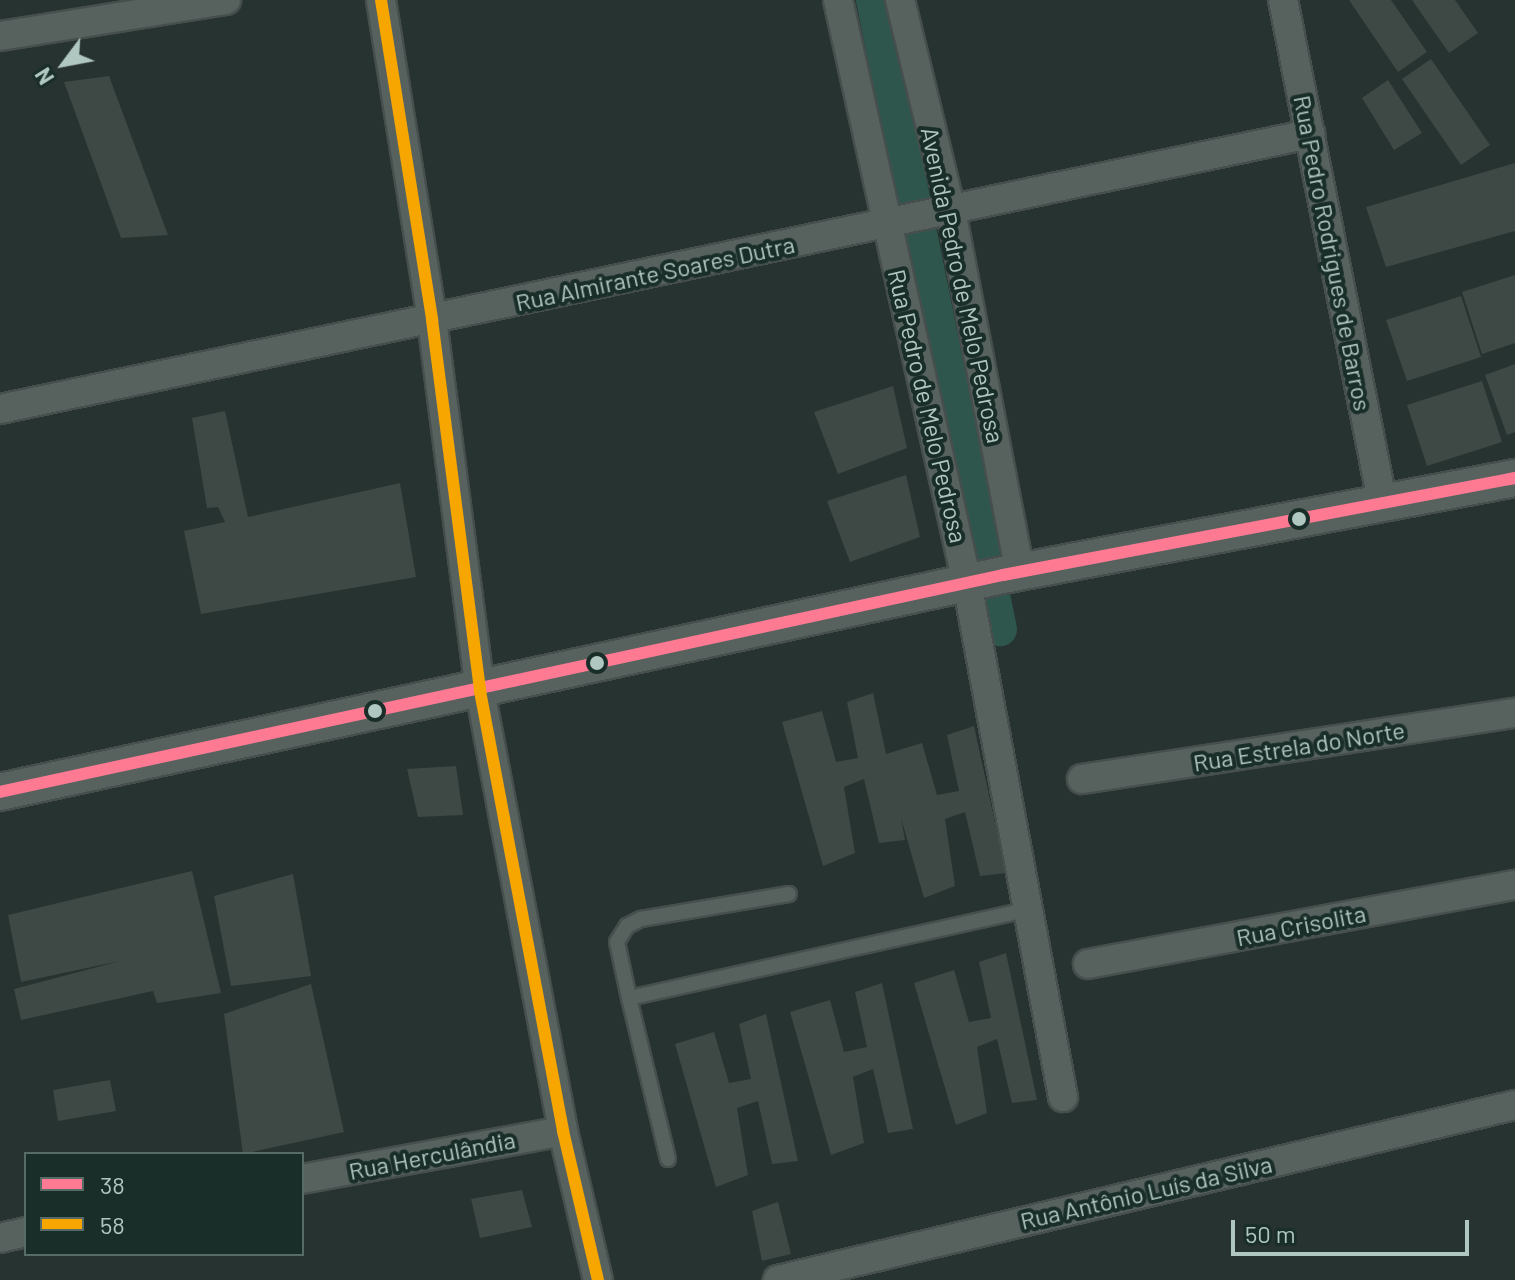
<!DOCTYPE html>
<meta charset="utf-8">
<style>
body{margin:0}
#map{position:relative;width:1515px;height:1280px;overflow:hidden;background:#273330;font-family:Barlow,sans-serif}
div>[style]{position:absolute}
.canal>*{height:34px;margin:-17px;padding:0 17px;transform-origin:17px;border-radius:17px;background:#2f564d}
.building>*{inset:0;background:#3e4845}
.roads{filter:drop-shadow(2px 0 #464f4d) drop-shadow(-2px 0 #464f4d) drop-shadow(0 2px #464f4d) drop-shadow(0 -2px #464f4d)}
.service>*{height:14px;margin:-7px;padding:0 7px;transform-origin:7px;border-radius:7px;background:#57625f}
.minor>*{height:28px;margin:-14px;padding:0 14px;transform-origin:14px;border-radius:14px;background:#57625f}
.tertiary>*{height:36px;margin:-18px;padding:0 18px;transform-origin:18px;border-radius:18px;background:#57625f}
.bus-1>*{height:12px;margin:-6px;padding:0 6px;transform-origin:6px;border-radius:6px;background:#fe7a93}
.bus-2>*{height:12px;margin:-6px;padding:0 6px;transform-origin:6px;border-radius:6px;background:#f7a600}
.dots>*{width:22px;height:22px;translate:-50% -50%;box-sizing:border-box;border:4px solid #1a2e29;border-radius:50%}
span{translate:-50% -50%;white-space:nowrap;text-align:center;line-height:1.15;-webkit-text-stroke:8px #1a2e29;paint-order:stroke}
.street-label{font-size:24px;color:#b0c6c1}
.legend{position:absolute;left:24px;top:1152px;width:280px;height:104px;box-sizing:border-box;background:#1a2e29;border:2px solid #566b66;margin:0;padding:10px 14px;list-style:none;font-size:24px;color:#b0c6c1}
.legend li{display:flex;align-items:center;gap:16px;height:40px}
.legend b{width:40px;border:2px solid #566b66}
.north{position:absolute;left:24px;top:24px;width:80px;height:80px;-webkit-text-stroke:6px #1a2e29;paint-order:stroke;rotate:238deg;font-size:22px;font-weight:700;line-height:32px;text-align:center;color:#b0c6c1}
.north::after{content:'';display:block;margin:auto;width:28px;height:36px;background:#b0c6c1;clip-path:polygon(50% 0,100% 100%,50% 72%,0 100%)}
.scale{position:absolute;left:1231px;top:1220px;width:238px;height:36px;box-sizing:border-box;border:4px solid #b0c6c1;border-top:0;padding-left:10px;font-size:24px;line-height:28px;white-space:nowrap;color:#b0c6c1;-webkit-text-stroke:6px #1a2e29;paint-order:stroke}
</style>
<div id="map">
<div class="canal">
<div style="left:873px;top:0;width:642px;rotate:78.59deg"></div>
</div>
<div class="building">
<div style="clip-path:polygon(1349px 0,1391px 0,1427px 52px,1398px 72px)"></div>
<div style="clip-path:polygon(1412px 0,1455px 0,1478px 33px,1449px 53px)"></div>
<div style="clip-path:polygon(1431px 59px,1490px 145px,1461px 165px,1402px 79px)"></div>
<div style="clip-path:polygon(109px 76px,168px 235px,121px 238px,64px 82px)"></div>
<div style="clip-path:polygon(1388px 80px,1422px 133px,1394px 150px,1362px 98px)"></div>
<div style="clip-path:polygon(1515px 163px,1515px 231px,1386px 267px,1366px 207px)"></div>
<div style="clip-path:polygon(1515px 275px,1515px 343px,1482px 354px,1462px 292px)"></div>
<div style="clip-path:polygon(1461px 296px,1481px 357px,1407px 381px,1386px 320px)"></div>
<div style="clip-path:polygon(1515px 364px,1515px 432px,1507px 435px,1485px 375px)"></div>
<div style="clip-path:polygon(1482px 381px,1502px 442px,1427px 466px,1407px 405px)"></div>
<div style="clip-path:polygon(893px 386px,907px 448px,838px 474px,814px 412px)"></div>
<div style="clip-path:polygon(225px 411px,248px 517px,400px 483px,416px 577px,201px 614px,184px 531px,225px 522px,218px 507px,207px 508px,192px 418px)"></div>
<div style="clip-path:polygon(906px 475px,920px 537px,850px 562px,827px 501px)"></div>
<div style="clip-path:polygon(873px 693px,886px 754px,922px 743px,937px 795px,959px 791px,947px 735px,974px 726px,1006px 873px,980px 876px,965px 812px,945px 819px,955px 886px,924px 898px,901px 818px,905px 840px,879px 843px,864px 779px,844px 787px,855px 853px,823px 866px,782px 722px,822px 711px,836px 762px,858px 758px,847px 702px)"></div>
<div style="clip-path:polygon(456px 766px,463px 815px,418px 817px,407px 769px)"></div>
<div style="clip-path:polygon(192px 871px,221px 993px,157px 1003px,153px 991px,21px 1020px,14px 989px,120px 961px,21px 982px,8px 915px)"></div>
<div style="clip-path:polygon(293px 874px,311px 976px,231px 986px,214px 896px)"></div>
<div style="clip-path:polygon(1006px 953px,1037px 1100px,1012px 1103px,997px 1039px,977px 1047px,987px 1113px,956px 1125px,914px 983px,954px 970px,969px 1022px,991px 1018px,979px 962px)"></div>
<div style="clip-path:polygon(882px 983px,913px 1129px,888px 1133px,873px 1069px,853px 1077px,864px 1143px,831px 1155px,790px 1012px,830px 1000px,844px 1052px,867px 1047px,855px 992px)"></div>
<div style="clip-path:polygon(311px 984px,344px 1132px,243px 1154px,224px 1014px)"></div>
<div style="clip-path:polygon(766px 1014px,798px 1161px,772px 1164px,758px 1101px,737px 1108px,748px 1175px,716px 1187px,675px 1044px,714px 1032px,729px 1083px,751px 1079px,739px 1024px)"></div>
<div style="clip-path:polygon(110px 1080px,116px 1111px,58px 1121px,53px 1090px)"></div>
<div style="clip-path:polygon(522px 1190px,532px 1227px,480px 1238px,471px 1199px)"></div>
<div style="clip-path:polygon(778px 1202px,791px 1254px,762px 1261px,752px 1211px)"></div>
</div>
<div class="roads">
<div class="service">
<div style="left:629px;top:998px;width:57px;rotate:-102.1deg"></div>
<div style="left:617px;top:942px;width:19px;rotate:-58deg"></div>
<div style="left:627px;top:926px;width:16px;rotate:-27deg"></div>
<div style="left:641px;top:919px;width:150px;rotate:-9.6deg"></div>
<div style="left:668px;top:1159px;width:166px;rotate:-103.6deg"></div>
<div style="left:629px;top:998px;width:408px;rotate:-12.5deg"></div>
</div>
<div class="minor">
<div style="left:381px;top:0;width:324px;rotate:80.9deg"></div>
<div style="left:432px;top:320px;width:374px;rotate:82.6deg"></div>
<div style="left:480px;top:691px;width:448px;rotate:79.3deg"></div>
<div style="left:563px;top:1131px;width:153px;rotate:76.8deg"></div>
<div style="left:838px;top:0;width:597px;rotate:77.52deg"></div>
<div style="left:967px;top:583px;width:523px;rotate:79.42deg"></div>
<div style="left:900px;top:0;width:217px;rotate:76.4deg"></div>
<div style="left:951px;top:211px;width:368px;rotate:79.2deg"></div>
<div style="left:1283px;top:0;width:515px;rotate:78.8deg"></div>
<div style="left:0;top:36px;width:229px;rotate:-9.1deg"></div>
<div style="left:0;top:409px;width:1339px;rotate:-11.86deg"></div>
<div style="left:1082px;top:779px;width:438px;rotate:-8.7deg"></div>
<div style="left:1088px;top:964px;width:434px;rotate:-10.5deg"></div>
<div style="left:302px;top:1179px;width:265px;rotate:-10.4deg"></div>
<div style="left:0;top:1238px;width:27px;rotate:-13deg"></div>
<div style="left:778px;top:1280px;width:757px;rotate:-13.36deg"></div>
</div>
<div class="tertiary">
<div style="left:0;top:792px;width:1026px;rotate:-12.21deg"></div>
<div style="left:1003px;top:575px;width:521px;rotate:-10.73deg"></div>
</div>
</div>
<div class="bus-1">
<div style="left:0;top:792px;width:1026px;rotate:-12.21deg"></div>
<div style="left:1003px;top:575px;width:521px;rotate:-10.73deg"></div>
</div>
<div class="bus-2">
<div style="left:381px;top:0;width:324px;rotate:80.9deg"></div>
<div style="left:432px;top:320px;width:374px;rotate:82.6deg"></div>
<div style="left:480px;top:691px;width:448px;rotate:79.3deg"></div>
<div style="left:563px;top:1131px;width:153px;rotate:76.8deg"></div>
</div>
<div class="dots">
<div style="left:1299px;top:519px;background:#b0c6c1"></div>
<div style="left:597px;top:663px;background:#b0c6c1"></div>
<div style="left:375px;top:711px;background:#b0c6c1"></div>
</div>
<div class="street-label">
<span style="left:1333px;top:253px;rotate:79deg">Rua Pedro Rodrigues de Barros</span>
<span style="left:655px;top:273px;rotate:-12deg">Rua Almirante Soares Dutra</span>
<span style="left:963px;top:285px;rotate:78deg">Avenida Pedro de Melo Pedrosa</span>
<span style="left:928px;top:406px;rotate:77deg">Rua Pedro de Melo Pedrosa</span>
<span style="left:1299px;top:746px;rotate:-9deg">Rua Estrela do Norte</span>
<span style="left:1301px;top:925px;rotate:-11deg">Rua Crisolita</span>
<span style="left:432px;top:1155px;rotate:-11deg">Rua Herculândia</span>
<span style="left:1146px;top:1192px;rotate:-13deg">Rua Antônio Luís da Silva</span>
</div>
<ul class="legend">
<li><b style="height:10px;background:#fe7a93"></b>38</li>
<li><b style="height:10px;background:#f7a600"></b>58</li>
</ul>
<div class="north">N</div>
<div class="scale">50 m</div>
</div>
